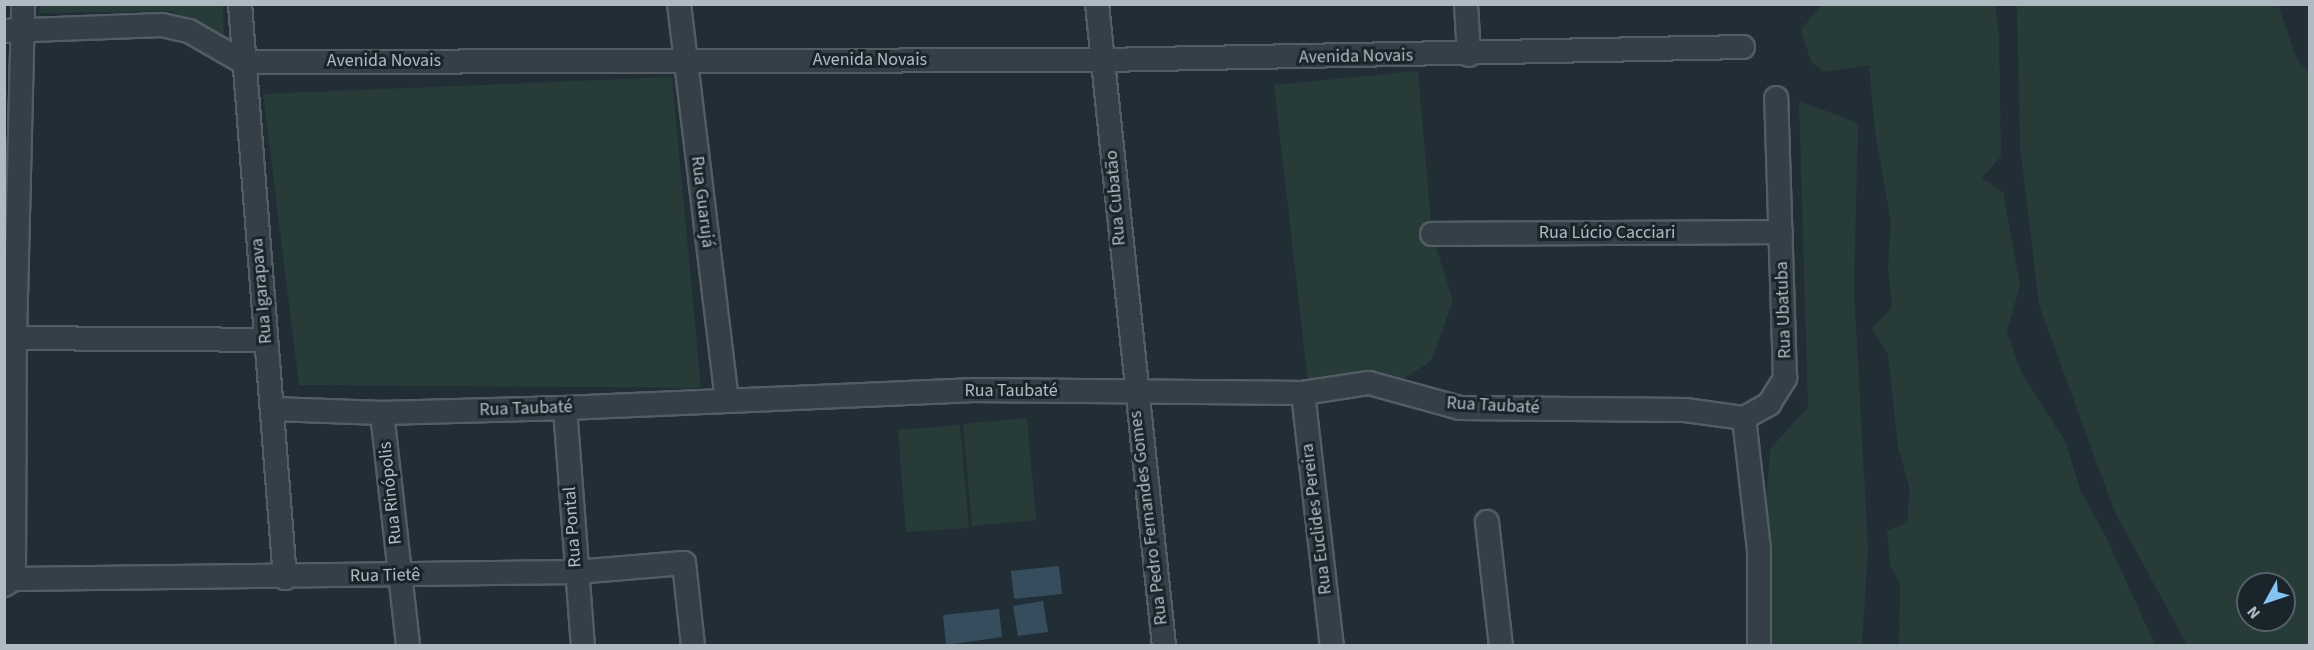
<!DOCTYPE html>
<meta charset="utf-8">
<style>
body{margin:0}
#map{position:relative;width:2314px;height:650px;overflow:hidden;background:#212e36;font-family:"Source Sans 3",sans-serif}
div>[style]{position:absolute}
.green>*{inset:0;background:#273c39}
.water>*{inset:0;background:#354d5d}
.roads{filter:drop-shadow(2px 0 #525d64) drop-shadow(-2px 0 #525d64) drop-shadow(0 2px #525d64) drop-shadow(0 -2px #525d64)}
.minor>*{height:22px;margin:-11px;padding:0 11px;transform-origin:11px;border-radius:11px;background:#343f47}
span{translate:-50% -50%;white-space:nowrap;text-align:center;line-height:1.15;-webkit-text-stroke:6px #1a242b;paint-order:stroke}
.street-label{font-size:18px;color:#afbbc3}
.frame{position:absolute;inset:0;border:6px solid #afbbc3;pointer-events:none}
.north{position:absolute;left:2236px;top:572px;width:60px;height:60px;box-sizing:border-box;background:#1a242b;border:2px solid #566068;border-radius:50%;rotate:230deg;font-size:16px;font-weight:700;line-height:24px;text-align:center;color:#afbbc3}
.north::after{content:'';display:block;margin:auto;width:21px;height:27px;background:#85c3f2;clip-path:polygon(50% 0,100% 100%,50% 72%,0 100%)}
</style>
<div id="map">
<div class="green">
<div style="clip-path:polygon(42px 4px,223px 5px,224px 36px,171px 11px,38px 13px)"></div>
<div style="clip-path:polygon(1821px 5px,1995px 5px,1999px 34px,2001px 156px,1982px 178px,2003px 192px,2020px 285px,2007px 332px,2021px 372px,2066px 443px,2081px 492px,2105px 535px,2155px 645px,1899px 645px,1900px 583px,1890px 566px,1887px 531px,1907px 522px,1910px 490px,1898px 447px,1888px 355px,1872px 328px,1892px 308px,1888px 266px,1891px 223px,1875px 131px,1869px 65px,1824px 72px,1811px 62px,1801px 30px)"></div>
<div style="clip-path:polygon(evenodd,2017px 5px,2278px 5px,2296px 58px,2310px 74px,2309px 645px,2187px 645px,2114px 510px,2039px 305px,2020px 146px,2017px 5px,2248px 584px,2284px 584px,2284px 620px,2248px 620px,2248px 584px)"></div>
<div style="clip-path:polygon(1418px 71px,1432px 234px,1453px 301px,1431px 361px,1398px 382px,1308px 382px,1274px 85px)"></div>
<div style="clip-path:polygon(672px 77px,701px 388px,299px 385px,263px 94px)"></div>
<div style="clip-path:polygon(1799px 101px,1858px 123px,1854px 290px,1868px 549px,1862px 645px,1756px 646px,1770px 449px,1808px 407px)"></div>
<div style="clip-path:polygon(1027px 418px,1036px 520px,972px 526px,963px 424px)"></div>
<div style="clip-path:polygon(960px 425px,969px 528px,906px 532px,898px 430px)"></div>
</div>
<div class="water">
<div style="clip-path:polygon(1059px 566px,1062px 594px,1014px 599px,1011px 571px)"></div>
<div style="clip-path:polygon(1043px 601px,1048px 632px,1018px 636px,1013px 606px)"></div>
<div style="clip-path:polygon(999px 609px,1002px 637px,946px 645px,943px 615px)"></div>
</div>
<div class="roads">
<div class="minor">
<div style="left:240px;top:4px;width:576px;rotate:85.52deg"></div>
<div style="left:679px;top:4px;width:399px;rotate:83.1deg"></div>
<div style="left:1097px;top:4px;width:645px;rotate:84.04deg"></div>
<div style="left:1466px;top:4px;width:51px;rotate:86.6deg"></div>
<div style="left:4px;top:31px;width:158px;rotate:-2.2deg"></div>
<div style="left:162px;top:25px;width:28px;rotate:13deg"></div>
<div style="left:189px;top:31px;width:62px;rotate:29.9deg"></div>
<div style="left:243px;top:62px;width:860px;rotate:-0.13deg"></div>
<div style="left:1103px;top:60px;width:640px;rotate:-1.16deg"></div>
<div style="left:1432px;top:234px;width:349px;rotate:-0.3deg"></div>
<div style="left:4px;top:338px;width:261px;rotate:0.4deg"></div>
<div style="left:1303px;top:393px;width:255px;rotate:83.5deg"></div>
<div style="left:565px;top:408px;width:239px;rotate:85.7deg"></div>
<div style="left:274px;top:409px;width:108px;rotate:2.1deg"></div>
<div style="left:382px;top:413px;width:183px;rotate:-1.6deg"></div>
<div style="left:565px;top:408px;width:405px;rotate:-2.5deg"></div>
<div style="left:970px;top:390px;width:333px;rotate:0.5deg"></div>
<div style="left:1303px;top:393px;width:67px;rotate:-8.6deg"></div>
<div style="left:1369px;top:383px;width:94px;rotate:15.4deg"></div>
<div style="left:1460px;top:408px;width:225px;rotate:0.5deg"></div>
<div style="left:1685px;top:410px;width:60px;rotate:7.7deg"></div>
<div style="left:382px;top:413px;width:234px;rotate:83.6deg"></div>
<div style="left:1744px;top:418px;width:29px;rotate:-29deg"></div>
<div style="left:1769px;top:404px;width:31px;rotate:-58deg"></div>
<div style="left:1785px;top:378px;width:280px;rotate:-91.8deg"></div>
<div style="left:1744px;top:418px;width:132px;rotate:83.5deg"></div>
<div style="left:1759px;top:549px;width:97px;rotate:90deg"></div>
<div style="left:1487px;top:522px;width:125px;rotate:83.6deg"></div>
<div style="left:14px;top:579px;width:241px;rotate:-89.8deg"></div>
<div style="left:15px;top:338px;width:334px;rotate:-88.6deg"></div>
<div style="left:4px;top:585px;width:12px;rotate:-31deg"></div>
<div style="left:14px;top:579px;width:562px;rotate:-0.71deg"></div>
<div style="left:576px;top:572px;width:108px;rotate:-4.8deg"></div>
<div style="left:684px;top:563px;width:83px;rotate:83.8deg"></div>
</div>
</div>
<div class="street-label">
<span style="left:1356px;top:57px;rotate:-1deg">Avenida Novais</span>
<span style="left:870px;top:60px">Avenida Novais</span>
<span style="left:384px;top:61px">Avenida Novais</span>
<span style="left:1116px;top:198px;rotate:-95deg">Rua Cubatão</span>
<span style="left:702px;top:202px;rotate:83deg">Rua Guarujá</span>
<span style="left:1607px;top:233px">Rua Lúcio Cacciari</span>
<span style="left:262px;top:291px;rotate:-95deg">Rua Igarapava</span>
<span style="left:1784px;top:310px;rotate:-92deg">Rua Ubatuba</span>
<span style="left:1011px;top:391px">Rua Taubaté</span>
<span style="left:1493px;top:406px;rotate:3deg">Rua Taubaté</span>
<span style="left:526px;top:409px;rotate:-2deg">Rua Taubaté</span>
<span style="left:391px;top:493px;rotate:-96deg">Rua Rinópolis</span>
<span style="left:1149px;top:518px;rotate:-97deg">Rua Pedro Fernandes Gomes</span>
<span style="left:1317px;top:519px;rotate:-97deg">Rua Euclides Pereira</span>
<span style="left:573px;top:527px;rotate:-94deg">Rua Pontal</span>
<span style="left:385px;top:576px;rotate:-1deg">Rua Tietê</span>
</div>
<div class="frame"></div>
<div class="north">N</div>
</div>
